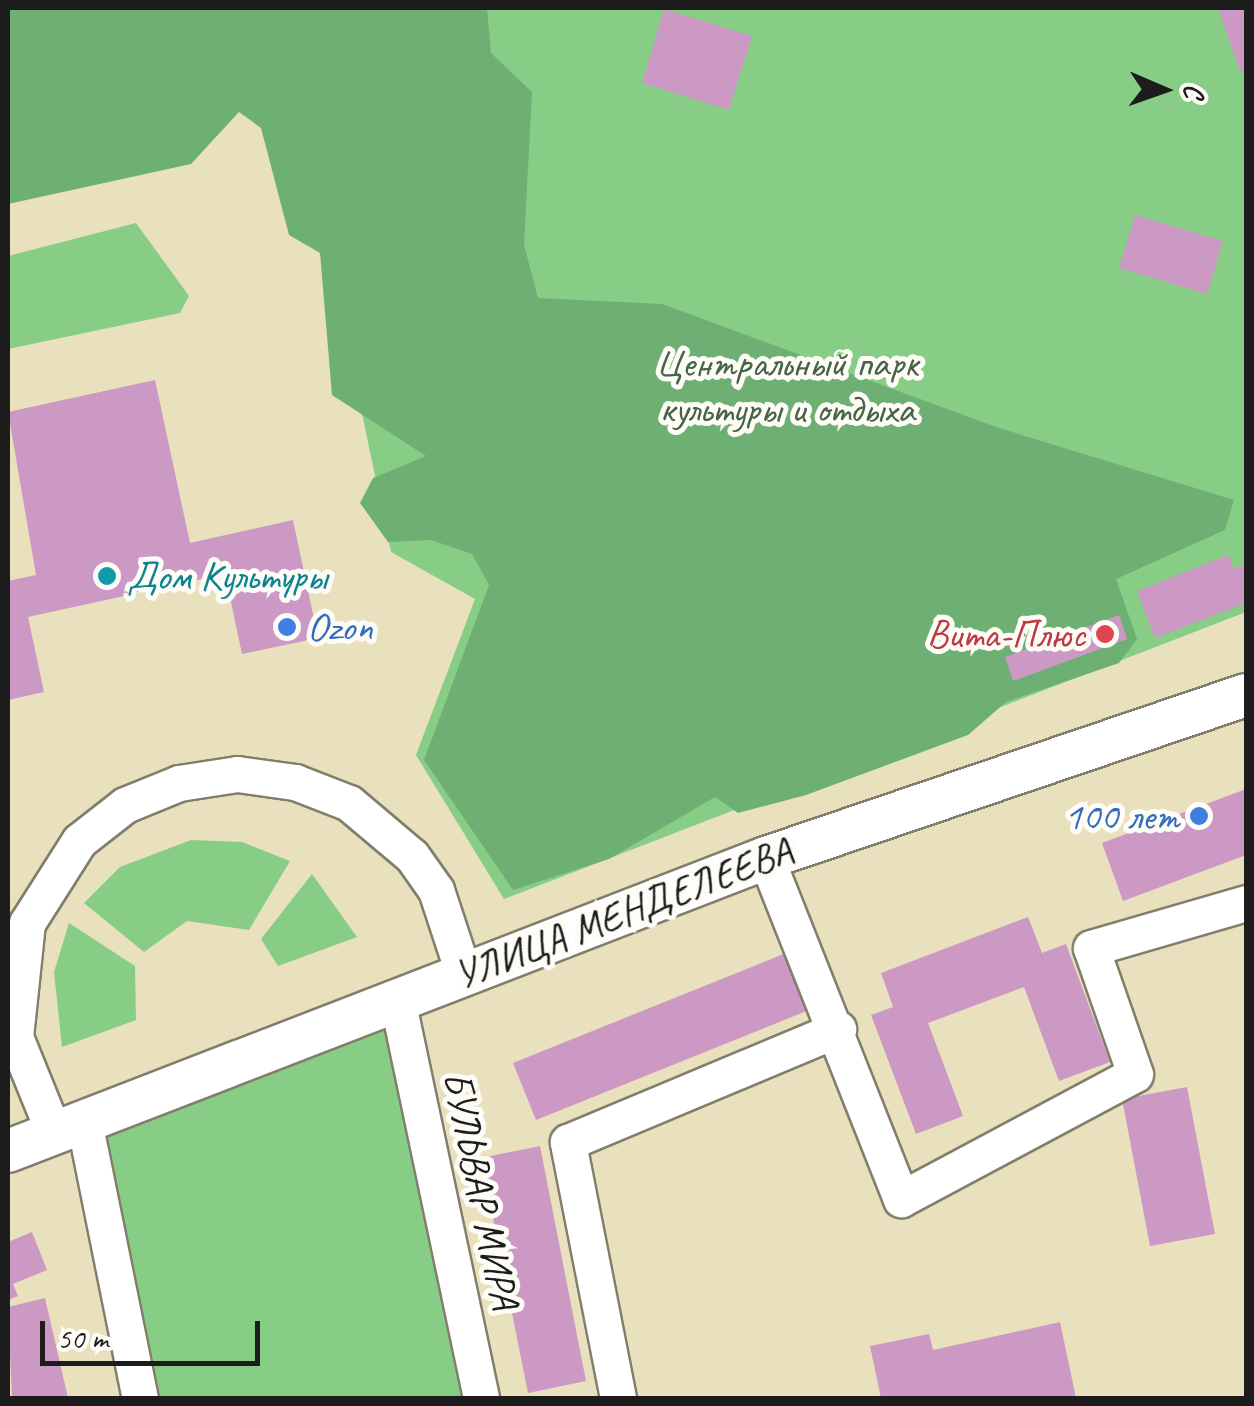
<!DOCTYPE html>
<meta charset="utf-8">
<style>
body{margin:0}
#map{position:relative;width:1254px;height:1406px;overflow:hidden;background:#e9e0bd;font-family:Caveat,sans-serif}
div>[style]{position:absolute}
.green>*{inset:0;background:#88cd86}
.forest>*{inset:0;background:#6eb073}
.building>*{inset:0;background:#cb99c4}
.roads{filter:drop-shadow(2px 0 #827e6c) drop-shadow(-2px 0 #827e6c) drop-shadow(0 2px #827e6c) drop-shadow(0 -2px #827e6c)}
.minor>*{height:35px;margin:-17.5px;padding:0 17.5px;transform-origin:17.5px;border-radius:17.5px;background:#fff}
.major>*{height:42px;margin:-21px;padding:0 21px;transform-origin:21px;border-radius:21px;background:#fff}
.dots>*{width:28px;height:28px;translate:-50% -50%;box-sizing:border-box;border:5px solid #fdfcf7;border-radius:50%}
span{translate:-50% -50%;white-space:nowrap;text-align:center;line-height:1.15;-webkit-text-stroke:10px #fdfcf7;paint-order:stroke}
.park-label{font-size:40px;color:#476346}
.culture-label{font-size:40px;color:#0d838f}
.left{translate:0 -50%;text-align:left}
.shop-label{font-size:40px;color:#366cbe}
.right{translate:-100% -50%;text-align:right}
.health-label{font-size:40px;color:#be3a42}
.street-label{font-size:40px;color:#1c1c1c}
.frame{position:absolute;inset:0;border:10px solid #1c1c1c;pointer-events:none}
.north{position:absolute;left:1114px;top:40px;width:100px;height:100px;-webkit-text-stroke:8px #fdfcf7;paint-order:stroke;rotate:92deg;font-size:28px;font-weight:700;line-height:40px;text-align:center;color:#1c1c1c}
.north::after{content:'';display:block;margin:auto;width:35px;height:45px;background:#1c1c1c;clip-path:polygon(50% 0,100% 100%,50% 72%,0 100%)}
.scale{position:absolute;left:40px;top:1321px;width:220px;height:45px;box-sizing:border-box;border:5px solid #1c1c1c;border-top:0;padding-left:12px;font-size:30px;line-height:35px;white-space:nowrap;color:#1c1c1c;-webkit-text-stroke:8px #fdfcf7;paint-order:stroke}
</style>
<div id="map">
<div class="green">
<div style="clip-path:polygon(277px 8px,1246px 8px,1246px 612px,504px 899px,416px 755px,475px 599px,391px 552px)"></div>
<div style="clip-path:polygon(136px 223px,189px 296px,180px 313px,8px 349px,8px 256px)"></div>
<div style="clip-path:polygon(191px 840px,242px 842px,290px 861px,249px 930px,187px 921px,144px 952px,84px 903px,120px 867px)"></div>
<div style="clip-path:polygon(312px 874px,357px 937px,278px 966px,261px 939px)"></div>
<div style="clip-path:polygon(69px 923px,135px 966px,136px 1020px,62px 1047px,54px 972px)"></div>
<div style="clip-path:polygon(397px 999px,481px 1398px,140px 1398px,84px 1121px)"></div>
</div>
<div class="forest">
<div style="clip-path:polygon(8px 8px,487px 8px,491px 53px,532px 92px,524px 245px,538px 298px,662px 304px,996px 427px,1234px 500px,1225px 530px,1116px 579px,1137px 639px,1119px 663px,1006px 702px,968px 735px,806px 795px,738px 813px,715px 797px,609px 859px,513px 890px,424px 760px,489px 585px,472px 554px,431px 540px,388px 542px,360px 503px,373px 478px,426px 456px,332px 395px,320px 253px,289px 235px,261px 128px,239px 112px,191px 164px,8px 204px)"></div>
</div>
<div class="building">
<div style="clip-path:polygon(1218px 8px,1246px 8px,1246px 70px,1240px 72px)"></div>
<div style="clip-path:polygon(664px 9px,752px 36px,729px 110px,642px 83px)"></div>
<div style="clip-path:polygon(1135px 215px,1223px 241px,1207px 294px,1119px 268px)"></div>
<div style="clip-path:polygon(155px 380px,190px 543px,293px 520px,318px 638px,242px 654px,225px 574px,28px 617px,44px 692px,8px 700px,8px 581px,36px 575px,8px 412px)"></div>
<div style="clip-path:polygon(1228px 555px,1234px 569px,1246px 564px,1246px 603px,1155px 638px,1137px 591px)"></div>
<div style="clip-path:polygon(1119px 615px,1127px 639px,1013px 681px,1005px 657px)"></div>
<div style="clip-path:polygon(1246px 789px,1246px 855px,1123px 901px,1102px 843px)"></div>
<div style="clip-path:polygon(1028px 917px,1042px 953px,1066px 944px,1110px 1062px,1059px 1081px,1024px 987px,928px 1023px,963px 1116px,916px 1134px,871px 1015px,893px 1007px,881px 973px)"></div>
<div style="clip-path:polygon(791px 951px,814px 1008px,536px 1120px,513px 1063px)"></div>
<div style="clip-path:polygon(1187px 1087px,1215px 1234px,1150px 1246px,1122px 1099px)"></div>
<div style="clip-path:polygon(540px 1146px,586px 1381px,528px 1393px,481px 1158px)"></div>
<div style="clip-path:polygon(32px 1232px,47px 1270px,13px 1284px,18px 1296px,8px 1300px,8px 1242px)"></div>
<div style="clip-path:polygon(45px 1298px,68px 1398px,12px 1398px,8px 1307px)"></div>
<div style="clip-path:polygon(1060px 1322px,1076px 1398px,881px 1398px,870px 1346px,929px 1334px,933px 1350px)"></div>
</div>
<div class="roads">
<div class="minor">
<div style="left:766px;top:858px;width:367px;rotate:68.4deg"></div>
<div style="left:901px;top:1199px;width:265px;rotate:-28.1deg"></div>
<div style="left:1135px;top:1074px;width:133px;rotate:-109.2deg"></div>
<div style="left:1091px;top:948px;width:161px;rotate:-16.2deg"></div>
<div style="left:397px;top:999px;width:408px;rotate:78.1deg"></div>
<div style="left:84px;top:1121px;width:283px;rotate:78.6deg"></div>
<div style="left:54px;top:1133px;width:104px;rotate:-112.1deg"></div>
<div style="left:15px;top:1037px;width:115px;rotate:-84deg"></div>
<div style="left:27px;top:923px;width:97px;rotate:-57.6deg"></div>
<div style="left:79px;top:841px;width:58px;rotate:-38deg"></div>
<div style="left:125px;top:805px;width:58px;rotate:-22.2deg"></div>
<div style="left:179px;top:783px;width:59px;rotate:-8.8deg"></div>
<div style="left:237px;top:774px;width:59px;rotate:7.9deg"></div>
<div style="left:295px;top:782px;width:58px;rotate:21.3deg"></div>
<div style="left:349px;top:803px;width:82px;rotate:40.1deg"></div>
<div style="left:412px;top:856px;width:42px;rotate:54.8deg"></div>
<div style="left:436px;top:890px;width:86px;rotate:71.8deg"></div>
<div style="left:618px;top:1398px;width:261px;rotate:-101.1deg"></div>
<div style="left:568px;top:1142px;width:293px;rotate:-22.7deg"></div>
</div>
<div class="major">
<div style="left:8px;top:1151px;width:813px;rotate:-21.13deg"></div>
<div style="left:766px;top:858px;width:507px;rotate:-18.76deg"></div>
</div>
</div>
<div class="dots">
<div style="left:107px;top:576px;background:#0f9aa8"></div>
<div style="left:287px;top:627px;background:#3f7fe0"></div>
<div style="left:1105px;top:634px;background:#e0444e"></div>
<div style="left:1199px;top:816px;background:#3f7fe0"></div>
</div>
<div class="park-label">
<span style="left:787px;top:386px">Центральный парк<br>культуры и отдыха</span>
</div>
<div class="culture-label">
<span class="left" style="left:127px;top:576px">Дом Культуры</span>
</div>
<div class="shop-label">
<span class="left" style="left:307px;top:627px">Ozon</span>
<span class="right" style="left:1179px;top:816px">100 лет</span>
</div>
<div class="health-label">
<span class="right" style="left:1085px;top:634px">Вита-Плюс</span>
</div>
<div class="street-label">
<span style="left:623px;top:913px;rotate:-21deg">УЛИЦА МЕНДЕЛЕЕВА</span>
<span style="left:481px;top:1190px;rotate:78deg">БУЛЬВАР МИРА</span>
</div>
<div class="frame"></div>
<div class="north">С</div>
<div class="scale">50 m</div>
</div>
